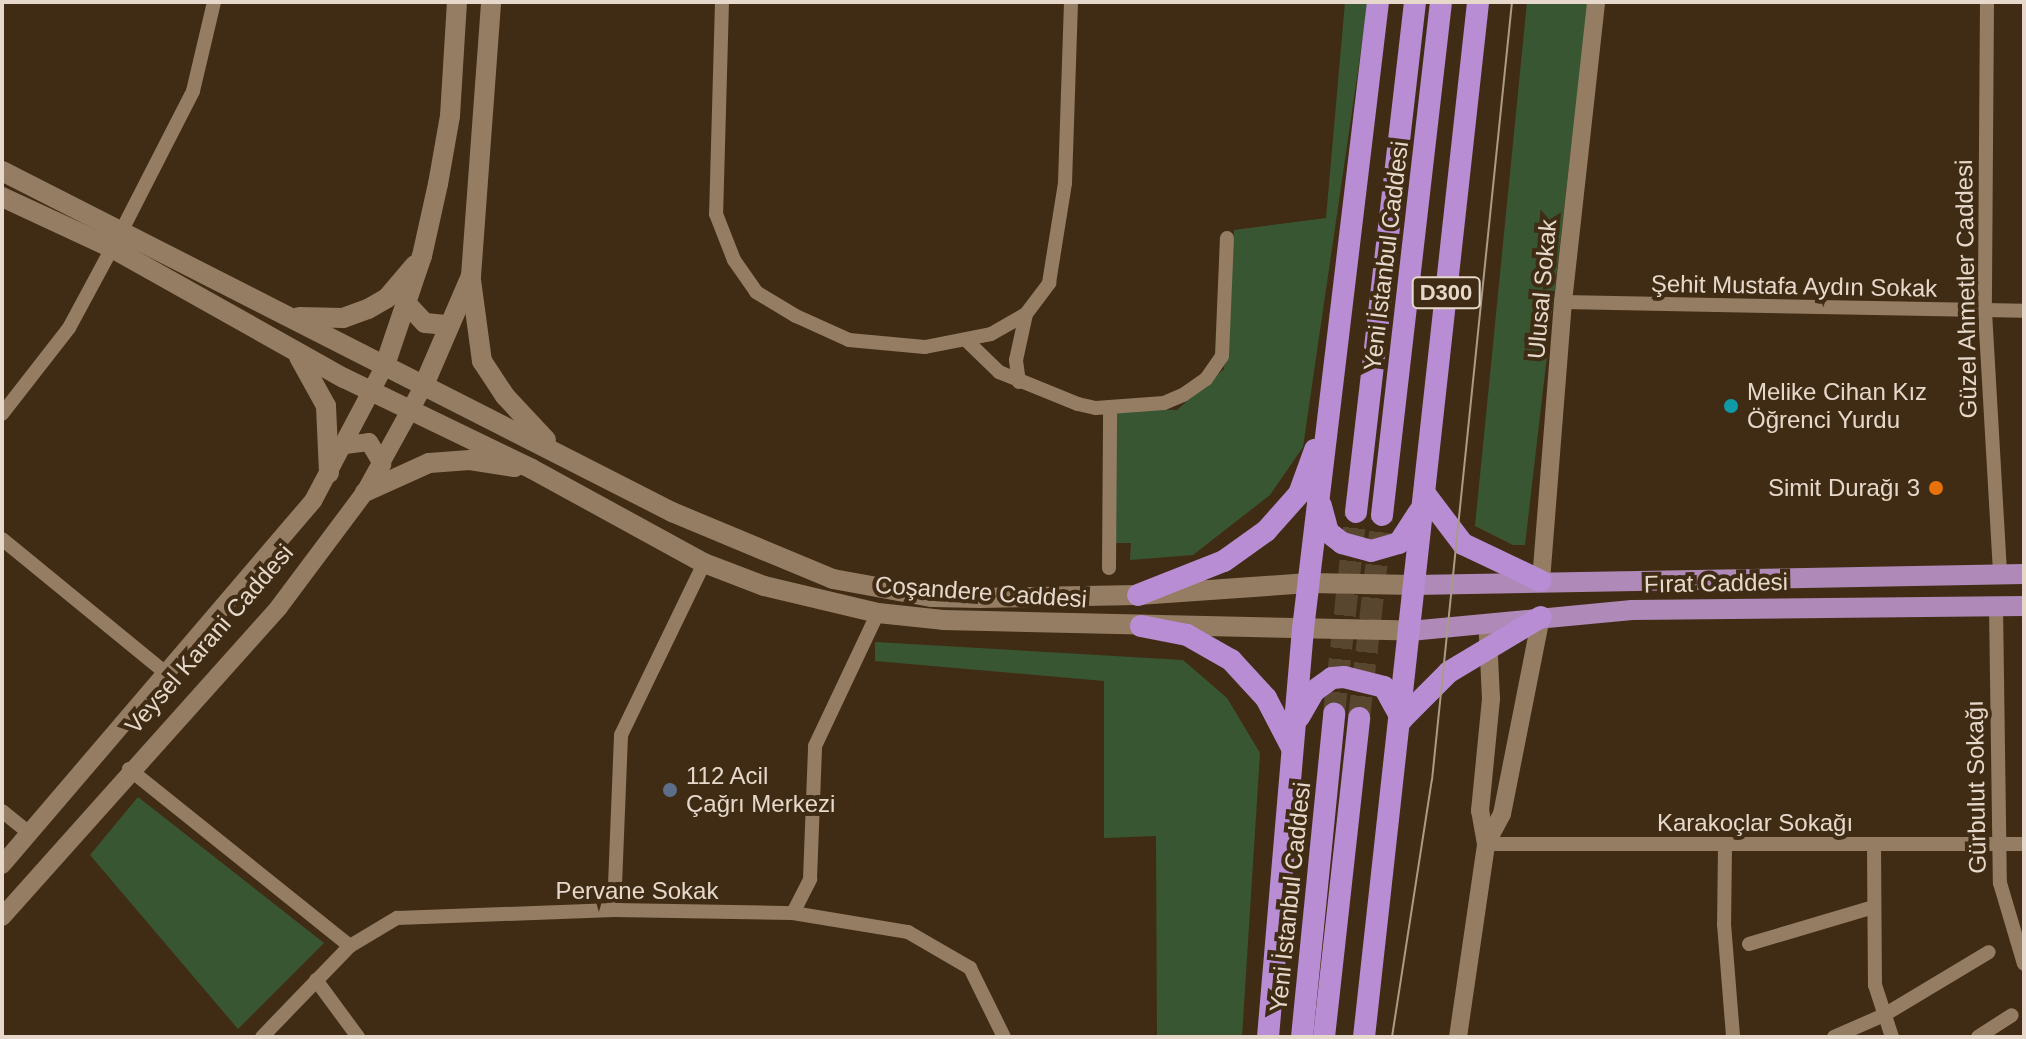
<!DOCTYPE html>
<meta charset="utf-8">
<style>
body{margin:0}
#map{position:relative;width:2026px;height:1039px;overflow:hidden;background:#402c14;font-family:Arial,sans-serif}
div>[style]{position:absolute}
.green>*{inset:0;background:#395633}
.trunk-tunnel>*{height:22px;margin-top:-11px;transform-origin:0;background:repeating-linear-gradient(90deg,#59462f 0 22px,transparent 0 33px)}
.minor>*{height:14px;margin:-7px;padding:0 7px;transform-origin:7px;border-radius:7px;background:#957d63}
.tertiary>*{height:18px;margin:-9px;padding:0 9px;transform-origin:9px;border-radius:9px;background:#957d63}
.secondary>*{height:20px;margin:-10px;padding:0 10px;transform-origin:10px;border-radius:10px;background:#957d63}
.primary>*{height:20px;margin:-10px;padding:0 10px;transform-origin:10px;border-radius:10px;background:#af89b8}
.trunk>*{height:22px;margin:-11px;padding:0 11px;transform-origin:11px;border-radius:11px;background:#b88dd4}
.tram>*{height:2px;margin:-1px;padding:0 1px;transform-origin:1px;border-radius:1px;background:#aa9b89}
.dots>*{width:22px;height:22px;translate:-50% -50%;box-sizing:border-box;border:4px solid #402c14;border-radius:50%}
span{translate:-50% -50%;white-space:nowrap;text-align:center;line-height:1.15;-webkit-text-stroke:8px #402c14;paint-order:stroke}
.shield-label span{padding:2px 6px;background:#402c14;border:2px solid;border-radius:6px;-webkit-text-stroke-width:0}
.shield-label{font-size:22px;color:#e6d9cb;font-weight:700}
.street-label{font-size:24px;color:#e6d9cb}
.poi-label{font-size:24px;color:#e6d9cb}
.left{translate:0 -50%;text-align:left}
.right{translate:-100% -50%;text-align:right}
.frame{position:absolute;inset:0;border:4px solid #e6d9cb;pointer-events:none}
</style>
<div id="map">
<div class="green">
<div style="clip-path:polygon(1345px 2px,1368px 2px,1303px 447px,1270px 495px,1193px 555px,1130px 560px,1131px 543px,1113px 543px,1114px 408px,1177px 410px,1224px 369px,1234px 230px,1326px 218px)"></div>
<div style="clip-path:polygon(1527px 2px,1588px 2px,1525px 545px,1513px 545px,1475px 526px)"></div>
<div style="clip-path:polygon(875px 642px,1183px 660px,1227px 698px,1260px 753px,1242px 1037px,1157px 1037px,1156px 836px,1104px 838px,1104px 681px,875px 661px)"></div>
<div style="clip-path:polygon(138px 797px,324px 943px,238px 1029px,90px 855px)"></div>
</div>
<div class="trunk-tunnel">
<div style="left:1334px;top:714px;width:203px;rotate:-83.8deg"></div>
<div style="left:1359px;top:718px;width:204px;rotate:-83.5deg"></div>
</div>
<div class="minor">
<div style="left:722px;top:2px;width:212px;rotate:91.6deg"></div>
<div style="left:716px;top:214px;width:49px;rotate:68.6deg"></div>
<div style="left:734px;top:260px;width:39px;rotate:55deg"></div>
<div style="left:756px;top:292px;width:47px;rotate:31deg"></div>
<div style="left:796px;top:316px;width:58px;rotate:24.4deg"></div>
<div style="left:849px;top:340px;width:76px;rotate:5.3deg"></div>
<div style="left:925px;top:347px;width:67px;rotate:-11.1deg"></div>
<div style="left:991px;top:334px;width:40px;rotate:-29.7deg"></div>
<div style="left:1026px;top:314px;width:39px;rotate:-53deg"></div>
<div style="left:1049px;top:283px;width:101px;rotate:-80.9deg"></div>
<div style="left:1065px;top:183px;width:181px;rotate:-88.1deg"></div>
<div style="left:1987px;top:2px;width:310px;rotate:90.4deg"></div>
<div style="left:1985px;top:312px;width:262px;rotate:86.7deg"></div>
<div style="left:122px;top:230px;width:156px;rotate:-62.9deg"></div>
<div style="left:193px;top:91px;width:91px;rotate:-76.7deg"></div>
<div style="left:1563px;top:302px;width:461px;rotate:1.1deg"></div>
<div style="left:967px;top:341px;width:45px;rotate:44.1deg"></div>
<div style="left:999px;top:372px;width:85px;rotate:22.1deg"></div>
<div style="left:1078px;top:404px;width:18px;rotate:13deg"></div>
<div style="left:1096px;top:408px;width:68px;rotate:-4.2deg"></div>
<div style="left:1164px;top:403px;width:21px;rotate:-23deg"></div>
<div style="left:1183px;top:395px;width:28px;rotate:-35deg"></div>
<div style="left:1206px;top:379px;width:28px;rotate:-55deg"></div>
<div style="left:1222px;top:356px;width:118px;rotate:-87.6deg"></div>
<div style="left:1019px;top:382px;width:22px;rotate:-98deg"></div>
<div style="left:1016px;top:360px;width:47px;rotate:-77.7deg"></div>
<div style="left:2px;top:414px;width:109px;rotate:-52.1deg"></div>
<div style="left:69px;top:328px;width:91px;rotate:-61.7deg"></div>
<div style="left:2px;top:539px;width:213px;rotate:39.3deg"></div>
<div style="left:1109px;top:568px;width:161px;rotate:-89.6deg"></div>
<div style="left:1996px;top:606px;width:277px;rotate:89.2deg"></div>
<div style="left:2000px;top:883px;width:84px;rotate:73.5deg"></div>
<div style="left:129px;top:769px;width:283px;rotate:38.7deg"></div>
<div style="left:2px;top:811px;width:35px;rotate:39deg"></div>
<div style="left:1486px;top:844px;width:538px"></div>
<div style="left:1874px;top:845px;width:140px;rotate:89.6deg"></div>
<div style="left:1875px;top:985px;width:55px;rotate:71.9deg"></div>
<div style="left:1725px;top:846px;width:78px;rotate:90.7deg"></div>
<div style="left:1724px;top:924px;width:113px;rotate:85.4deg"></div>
<div style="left:614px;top:910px;width:175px;rotate:-87.7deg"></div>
<div style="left:621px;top:735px;width:191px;rotate:-64.2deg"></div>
<div style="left:793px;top:913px;width:38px;rotate:-63deg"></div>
<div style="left:810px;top:879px;width:133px;rotate:-87.8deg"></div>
<div style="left:815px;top:746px;width:147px;rotate:-64.7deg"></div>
<div style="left:1749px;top:944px;width:130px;rotate:-16.5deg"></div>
<div style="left:316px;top:980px;width:71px;rotate:53.6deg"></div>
<div style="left:262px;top:1037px;width:127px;rotate:-46deg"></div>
<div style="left:350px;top:946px;width:55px;rotate:-30.8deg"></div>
<div style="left:397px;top:918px;width:217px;rotate:-2.1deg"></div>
<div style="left:614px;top:910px;width:179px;rotate:1deg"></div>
<div style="left:793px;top:913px;width:117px;rotate:9.4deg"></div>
<div style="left:908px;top:932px;width:72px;rotate:30.1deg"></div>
<div style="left:970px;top:968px;width:77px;rotate:63.8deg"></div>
<div style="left:1834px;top:1037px;width:55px;rotate:-23.7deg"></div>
<div style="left:1884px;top:1015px;width:122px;rotate:-31deg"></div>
<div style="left:1978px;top:1037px;width:40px;rotate:-32.9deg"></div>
</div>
<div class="tertiary">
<div style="left:345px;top:445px;width:24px;rotate:-7deg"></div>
<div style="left:369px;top:442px;width:26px;rotate:59deg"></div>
<div style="left:1541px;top:581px;width:280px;rotate:-85.5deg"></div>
<div style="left:1563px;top:302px;width:302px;rotate:-83.7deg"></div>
<div style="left:1486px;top:844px;width:34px;rotate:-62deg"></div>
<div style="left:1502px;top:814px;width:201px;rotate:-78.8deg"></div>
<div style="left:2px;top:865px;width:479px;rotate:-49.5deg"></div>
<div style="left:313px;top:501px;width:154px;rotate:-62.1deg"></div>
<div style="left:2px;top:917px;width:416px;rotate:-48.2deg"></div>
<div style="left:279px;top:607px;width:144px;rotate:-53.2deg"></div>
<div style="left:365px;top:492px;width:122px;rotate:-61.1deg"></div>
<div style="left:1458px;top:1037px;width:195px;rotate:-81.7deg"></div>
<div style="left:1486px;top:844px;width:34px;rotate:-100deg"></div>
<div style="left:1480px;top:811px;width:113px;rotate:-84.4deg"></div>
<div style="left:1491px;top:699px;width:64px;rotate:-92.7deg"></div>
</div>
<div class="secondary">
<div style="left:2px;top:171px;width:752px;rotate:26.97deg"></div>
<div style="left:672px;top:512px;width:174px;rotate:22.6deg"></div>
<div style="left:833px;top:579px;width:101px;rotate:10.3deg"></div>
<div style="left:932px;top:597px;width:48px;rotate:1.2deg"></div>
<div style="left:980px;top:598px;width:158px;rotate:-1.1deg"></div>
<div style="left:1138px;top:595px;width:171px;rotate:-4deg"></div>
<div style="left:1309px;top:583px;width:106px;rotate:1.1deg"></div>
<div style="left:2px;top:197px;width:121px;rotate:24.9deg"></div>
<div style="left:112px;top:248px;width:266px;rotate:29.3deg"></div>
<div style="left:344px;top:378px;width:209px;rotate:25.8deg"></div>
<div style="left:532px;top:469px;width:196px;rotate:28.7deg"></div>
<div style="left:704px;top:563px;width:64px;rotate:21deg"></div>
<div style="left:764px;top:586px;width:117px;rotate:13.3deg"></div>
<div style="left:878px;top:613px;width:65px;rotate:6.1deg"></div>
<div style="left:943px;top:620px;width:467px;rotate:1.3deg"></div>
<div style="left:471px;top:280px;width:82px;rotate:82.3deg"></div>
<div style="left:482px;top:361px;width:42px;rotate:56.7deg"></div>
<div style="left:505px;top:396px;width:60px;rotate:47deg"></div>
<div style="left:407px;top:304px;width:26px;rotate:47deg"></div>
<div style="left:425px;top:323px;width:24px;rotate:5deg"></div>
<div style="left:299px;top:317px;width:44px;rotate:1.3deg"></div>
<div style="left:343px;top:318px;width:27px;rotate:-20deg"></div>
<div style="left:368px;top:309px;width:22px;rotate:-30deg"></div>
<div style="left:387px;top:298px;width:43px;rotate:-49.7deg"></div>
<div style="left:299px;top:357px;width:56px;rotate:61.1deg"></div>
<div style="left:326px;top:406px;width:67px;rotate:87.4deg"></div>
<div style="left:385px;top:365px;width:115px;rotate:-71.3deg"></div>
<div style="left:422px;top:256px;width:74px;rotate:-77.5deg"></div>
<div style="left:438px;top:184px;width:69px;rotate:-80deg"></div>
<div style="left:450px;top:116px;width:114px;rotate:-86.5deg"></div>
<div style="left:424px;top:385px;width:119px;rotate:-66.7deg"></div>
<div style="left:471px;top:276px;width:275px;rotate:-85.8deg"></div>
<div style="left:365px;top:492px;width:70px;rotate:-24.4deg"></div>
<div style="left:429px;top:463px;width:41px;rotate:-4.2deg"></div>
<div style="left:470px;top:460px;width:45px;rotate:9deg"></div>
</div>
<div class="primary">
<div style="left:1415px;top:585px;width:609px;rotate:-1.03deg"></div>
<div style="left:1410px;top:631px;width:223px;rotate:-5.4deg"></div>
<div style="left:1632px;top:610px;width:392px;rotate:-0.6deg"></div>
</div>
<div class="trunk">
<div style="left:1425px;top:494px;width:63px;rotate:52.8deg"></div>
<div style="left:1463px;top:544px;width:86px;rotate:25.4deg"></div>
<div style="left:1321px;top:506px;width:27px;rotate:75deg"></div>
<div style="left:1328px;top:532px;width:18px;rotate:38deg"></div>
<div style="left:1342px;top:543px;width:30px;rotate:15deg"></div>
<div style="left:1371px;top:551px;width:29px;rotate:-16deg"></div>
<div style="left:1399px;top:543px;width:37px;rotate:-57deg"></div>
<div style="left:1356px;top:512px;width:513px;rotate:-83.4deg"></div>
<div style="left:1382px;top:515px;width:516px;rotate:-83.44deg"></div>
<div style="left:1138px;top:595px;width:92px;rotate:-21.6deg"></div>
<div style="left:1224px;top:561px;width:52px;rotate:-35.5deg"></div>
<div style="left:1266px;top:531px;width:50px;rotate:-48.3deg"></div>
<div style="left:1299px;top:494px;width:47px;rotate:-70deg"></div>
<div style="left:1141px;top:626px;width:47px;rotate:11.1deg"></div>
<div style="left:1187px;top:635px;width:51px;rotate:29.6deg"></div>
<div style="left:1231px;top:660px;width:52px;rotate:47.4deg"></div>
<div style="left:1266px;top:698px;width:56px;rotate:62.5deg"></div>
<div style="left:1299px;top:717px;width:30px;rotate:-60deg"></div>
<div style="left:1314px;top:691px;width:22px;rotate:-36deg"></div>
<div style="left:1332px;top:678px;width:12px;rotate:-5deg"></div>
<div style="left:1344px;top:677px;width:41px;rotate:14deg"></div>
<div style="left:1384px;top:687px;width:37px;rotate:61deg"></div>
<div style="left:1402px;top:719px;width:66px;rotate:-45deg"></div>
<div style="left:1449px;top:672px;width:107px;rotate:-30.9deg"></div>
<div style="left:1268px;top:1037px;width:409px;rotate:-85.1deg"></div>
<div style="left:1303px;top:629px;width:631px;rotate:-83.18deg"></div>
<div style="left:1302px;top:1037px;width:325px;rotate:-84.3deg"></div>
<div style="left:1324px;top:1037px;width:321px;rotate:-83.7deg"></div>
<div style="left:1364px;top:1037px;width:1041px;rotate:-83.71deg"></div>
</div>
<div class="tram">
<div style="left:1392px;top:1037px;width:260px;rotate:-81.2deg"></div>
<div style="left:1432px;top:780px;width:782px;rotate:-84.13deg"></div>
</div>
<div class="dots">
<div style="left:1731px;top:406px;background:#0f9aa8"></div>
<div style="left:1936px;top:488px;background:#e8710a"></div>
<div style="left:670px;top:790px;background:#5c6f8a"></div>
</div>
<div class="shield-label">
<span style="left:1446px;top:293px">D300</span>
</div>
<div class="street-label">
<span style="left:1386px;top:256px;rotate:-83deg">Yeni İstanbul Caddesi</span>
<span style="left:1794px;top:286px;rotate:1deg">Şehit Mustafa Aydın Sokak</span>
<span style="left:1542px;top:289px;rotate:-85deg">Ulusal Sokak</span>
<span style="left:1966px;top:289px;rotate:-91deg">Güzel Ahmetler Caddesi</span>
<span style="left:1716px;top:583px;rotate:-1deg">Fırat Caddesi</span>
<span style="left:981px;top:592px;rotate:4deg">Coşandere Caddesi</span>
<span style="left:209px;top:639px;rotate:-49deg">Veysel Karani Caddesi</span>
<span style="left:1976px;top:787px;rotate:-91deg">Gürbulut Sokağı</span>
<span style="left:1755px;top:823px">Karakoçlar Sokağı</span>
<span style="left:637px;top:891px">Pervane Sokak</span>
<span style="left:1290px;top:897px;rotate:-84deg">Yeni İstanbul Caddesi</span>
</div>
<div class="poi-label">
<span class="left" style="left:1747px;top:406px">Melike Cihan Kız<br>Öğrenci Yurdu</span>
<span class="right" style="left:1920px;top:488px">Simit Durağı 3</span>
<span class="left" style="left:686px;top:790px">112 Acil<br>Çağrı Merkezi</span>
</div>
<div class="frame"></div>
</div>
